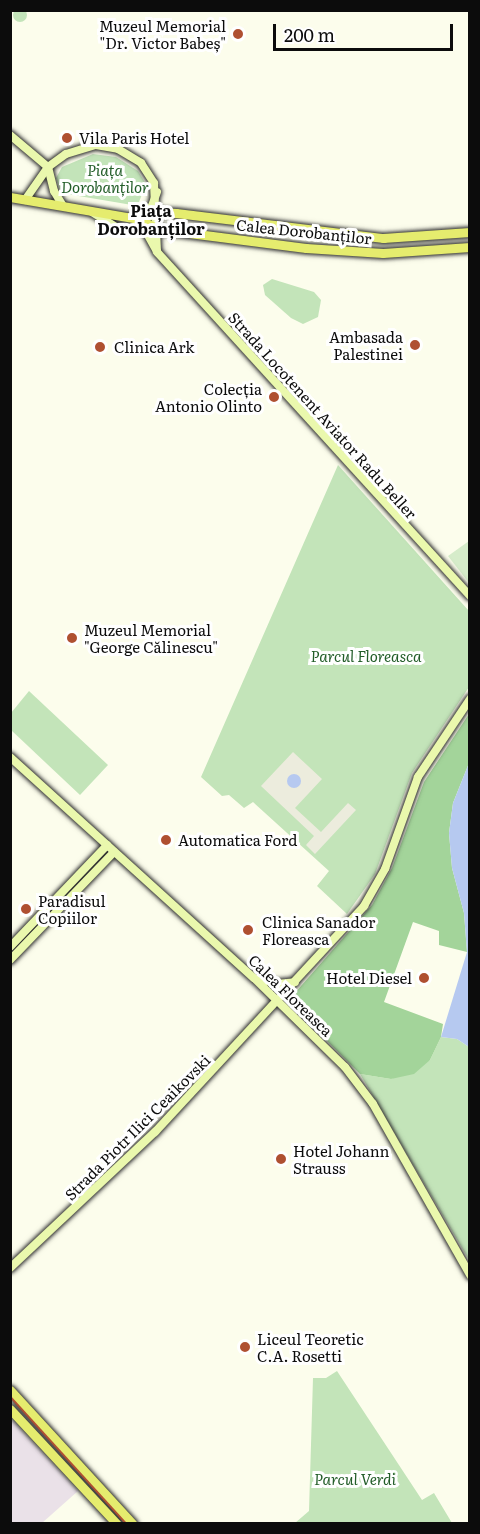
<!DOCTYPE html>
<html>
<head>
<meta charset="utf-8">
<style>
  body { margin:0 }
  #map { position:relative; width:480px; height:1534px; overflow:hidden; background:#fcfdec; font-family:Literata,serif }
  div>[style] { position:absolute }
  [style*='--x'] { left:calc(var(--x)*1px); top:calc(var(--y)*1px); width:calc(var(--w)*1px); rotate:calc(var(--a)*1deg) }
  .industrial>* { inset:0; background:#eae1e8 }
  .green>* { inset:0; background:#c3e4b9 }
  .round { border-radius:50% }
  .forest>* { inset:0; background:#a3d49a }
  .pitch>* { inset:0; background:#d6ecca }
  .plaza>* { inset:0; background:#ececdd }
  .water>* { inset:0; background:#b6c9f0 }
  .roads { filter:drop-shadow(0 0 2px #2e2e2e) drop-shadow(0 0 2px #2e2e2e) }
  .secondary>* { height:8px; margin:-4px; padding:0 4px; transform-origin:4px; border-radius:4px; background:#eaf8ad }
  .primary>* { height:9px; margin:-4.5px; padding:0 4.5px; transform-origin:4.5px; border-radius:4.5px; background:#e5ec6e }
  .tram>* { height:1.5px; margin:-0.75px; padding:0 0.75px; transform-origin:0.75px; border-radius:0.75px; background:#af5031 }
  .dots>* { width:16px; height:16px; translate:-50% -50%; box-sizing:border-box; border:3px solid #fff; border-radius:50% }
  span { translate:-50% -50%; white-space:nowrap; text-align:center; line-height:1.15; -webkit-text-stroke:6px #fff; paint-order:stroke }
  .poi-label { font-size:15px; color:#0c0c0c }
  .right { translate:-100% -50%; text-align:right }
  .left { translate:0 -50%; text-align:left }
  .park-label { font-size:15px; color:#225d28; font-style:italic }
  .street-label { font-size:15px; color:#0c0c0c }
  .neighbourhood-label { font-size:16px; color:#0c0c0c; font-weight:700 }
  .frame { position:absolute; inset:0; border:12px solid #0c0c0c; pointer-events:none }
  .scale { position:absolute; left:273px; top:24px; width:180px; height:27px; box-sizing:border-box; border:3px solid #0c0c0c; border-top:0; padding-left:8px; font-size:18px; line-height:21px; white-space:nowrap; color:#0c0c0c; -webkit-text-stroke:4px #fff; paint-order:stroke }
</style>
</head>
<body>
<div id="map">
  <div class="industrial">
    <i style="clip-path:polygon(10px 1418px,78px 1491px,42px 1523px,11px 1523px)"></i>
  </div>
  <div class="green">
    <i class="round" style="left:13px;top:8px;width:14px;height:14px"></i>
    <i style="clip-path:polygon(93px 154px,116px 157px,138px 171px,146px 184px,139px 202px,132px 205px,61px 193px,56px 178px,62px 167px)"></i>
    <i style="clip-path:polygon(272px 279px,314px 292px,321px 300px,318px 317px,303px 324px,291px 318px,265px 295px,263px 285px)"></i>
    <i style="clip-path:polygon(338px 465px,469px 611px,469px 687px,412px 773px,375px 874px,347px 914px,317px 886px,329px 871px,253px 802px,244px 808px,229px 795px,222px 796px,201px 777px)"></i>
    <i style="clip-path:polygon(29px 691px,108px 765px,80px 795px,11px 730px,11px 713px)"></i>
    <i style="clip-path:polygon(441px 1037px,457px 1039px,469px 1047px,469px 1260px,360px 1074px,391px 1079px,430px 1060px)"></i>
    <i style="clip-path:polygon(337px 1371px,422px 1500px,434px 1493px,452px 1523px,295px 1523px,309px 1511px,313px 1378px,326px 1378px)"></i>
  </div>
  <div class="forest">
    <i style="clip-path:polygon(469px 714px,469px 763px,453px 803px,449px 833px,452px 868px,464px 913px,467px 952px,439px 945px,439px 931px,413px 922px,384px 1002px,443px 1024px,441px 1037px,430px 1060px,414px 1074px,391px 1079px,360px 1074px,292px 1006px,294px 994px,372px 905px,392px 868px,424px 782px)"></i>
  </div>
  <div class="pitch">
    <i style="clip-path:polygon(469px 541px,469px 583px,448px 556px)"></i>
  </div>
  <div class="plaza">
    <i style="clip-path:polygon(293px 752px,322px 779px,295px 808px,321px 832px,348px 803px,356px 810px,315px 854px,306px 845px,314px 836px,261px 786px)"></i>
  </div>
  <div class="water">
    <i style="clip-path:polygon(469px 763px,469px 1047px,457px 1039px,441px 1037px,467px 952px,464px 913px,452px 868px,449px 833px,453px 803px)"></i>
    <i class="round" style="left:287px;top:774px;width:14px;height:14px"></i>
  </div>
  <div class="roads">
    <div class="secondary">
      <i style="--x:10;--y:135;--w:50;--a:40.1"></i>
      <i style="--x:48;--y:167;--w:25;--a:76"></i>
      <i style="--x:54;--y:191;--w:17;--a:59"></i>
      <i style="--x:157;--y:192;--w:15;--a:110"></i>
      <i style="--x:152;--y:206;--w:18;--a:135"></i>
      <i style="--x:139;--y:219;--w:38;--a:61"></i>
      <i style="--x:157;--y:252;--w:465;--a:47.7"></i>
      <i style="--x:25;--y:200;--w:40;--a:-55.1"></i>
      <i style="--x:48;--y:167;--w:22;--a:-36"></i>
      <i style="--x:66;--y:154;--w:31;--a:-17"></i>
      <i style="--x:96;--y:145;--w:22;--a:10"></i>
      <i style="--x:118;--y:149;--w:27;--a:31"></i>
      <i style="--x:141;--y:163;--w:24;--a:57"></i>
      <i style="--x:154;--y:183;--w:68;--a:87.5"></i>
      <i style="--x:92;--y:212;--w:28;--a:32"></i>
      <i style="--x:10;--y:757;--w:329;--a:42.2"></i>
      <i style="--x:254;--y:978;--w:127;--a:44.4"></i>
      <i style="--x:345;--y:1067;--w:46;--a:52.9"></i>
      <i style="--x:373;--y:1104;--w:197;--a:60.4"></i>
      <i style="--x:10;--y:947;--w:141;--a:-46.4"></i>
      <i style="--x:10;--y:960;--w:150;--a:-46.1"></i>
      <i style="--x:259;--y:979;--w:19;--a:16"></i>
      <i style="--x:277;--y:984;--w:18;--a:-6"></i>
      <i style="--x:10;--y:1268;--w:199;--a:-43.2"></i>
      <i style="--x:155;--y:1132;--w:308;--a:-47.2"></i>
      <i style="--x:364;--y:906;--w:43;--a:-60.4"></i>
      <i style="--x:385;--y:869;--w:98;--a:-70.3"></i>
      <i style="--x:418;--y:777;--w:94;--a:-56.3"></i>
    </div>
    <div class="primary">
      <i style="--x:10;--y:197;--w:131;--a:9.7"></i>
      <i style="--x:139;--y:219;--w:21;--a:28"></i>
      <i style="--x:158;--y:229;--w:149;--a:7.3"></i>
      <i style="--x:306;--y:248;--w:77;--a:3.7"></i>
      <i style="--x:383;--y:253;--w:87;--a:-3.9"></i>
      <i style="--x:139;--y:219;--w:20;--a:-20"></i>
      <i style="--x:158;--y:212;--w:18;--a:3"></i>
      <i style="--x:176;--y:213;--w:209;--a:6.9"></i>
      <i style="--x:383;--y:238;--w:87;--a:-3.9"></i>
      <i style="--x:10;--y:1390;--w:182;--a:47.5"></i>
      <i style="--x:10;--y:1409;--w:157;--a:47.1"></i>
    </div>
  </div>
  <div class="tram">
    <i style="--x:10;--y:1396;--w:173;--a:47.6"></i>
  </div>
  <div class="dots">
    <i style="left:238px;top:34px;background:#af5031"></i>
    <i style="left:67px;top:138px;background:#af5031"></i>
    <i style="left:415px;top:345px;background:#af5031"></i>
    <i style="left:100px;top:347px;background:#af5031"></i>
    <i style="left:274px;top:397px;background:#af5031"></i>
    <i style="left:72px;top:638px;background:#af5031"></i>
    <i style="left:166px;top:840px;background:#af5031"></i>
    <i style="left:26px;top:909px;background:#af5031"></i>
    <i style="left:248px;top:930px;background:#af5031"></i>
    <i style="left:424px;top:978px;background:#af5031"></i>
    <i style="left:281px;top:1159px;background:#af5031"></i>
    <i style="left:245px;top:1347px;background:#af5031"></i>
  </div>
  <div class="poi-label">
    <span class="right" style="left:226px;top:34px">Muzeul Memorial<br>"Dr. Victor Babeș"</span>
    <span class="left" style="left:79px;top:138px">Vila Paris Hotel</span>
    <span class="right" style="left:403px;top:345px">Ambasada<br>Palestinei</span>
    <span class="left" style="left:114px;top:347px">Clinica Ark</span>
    <span class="right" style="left:262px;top:397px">Colecția<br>Antonio Olinto</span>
    <span class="left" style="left:84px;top:638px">Muzeul Memorial<br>"George Călinescu"</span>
    <span class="left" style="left:178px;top:840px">Automatica Ford</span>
    <span class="left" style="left:38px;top:909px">Paradisul<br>Copiilor</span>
    <span class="left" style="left:262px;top:930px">Clinica Sanador<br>Floreasca</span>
    <span class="right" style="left:412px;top:978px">Hotel Diesel</span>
    <span class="left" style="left:293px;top:1159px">Hotel Johann<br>Strauss</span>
    <span class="left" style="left:257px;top:1347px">Liceul Teoretic<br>C.A. Rosetti</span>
  </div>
  <div class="park-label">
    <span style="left:105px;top:178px">Piața<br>Dorobanților</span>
    <span style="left:366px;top:656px">Parcul Floreasca</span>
    <span style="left:355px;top:1479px">Parcul Verdi</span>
  </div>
  <div class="street-label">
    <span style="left:304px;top:231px;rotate:6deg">Calea Dorobanților</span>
    <span style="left:323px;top:415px;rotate:48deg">Strada Locotenent Aviator Radu Beller</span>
    <span style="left:291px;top:995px;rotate:44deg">Calea Floreasca</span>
    <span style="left:137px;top:1127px;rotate:-45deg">Strada Piotr Ilici Ceaikovski</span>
  </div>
  <div class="neighbourhood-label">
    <span style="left:151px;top:219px">Piața<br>Dorobanților</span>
  </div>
  <div class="frame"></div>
  <div class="scale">200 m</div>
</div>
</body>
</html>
